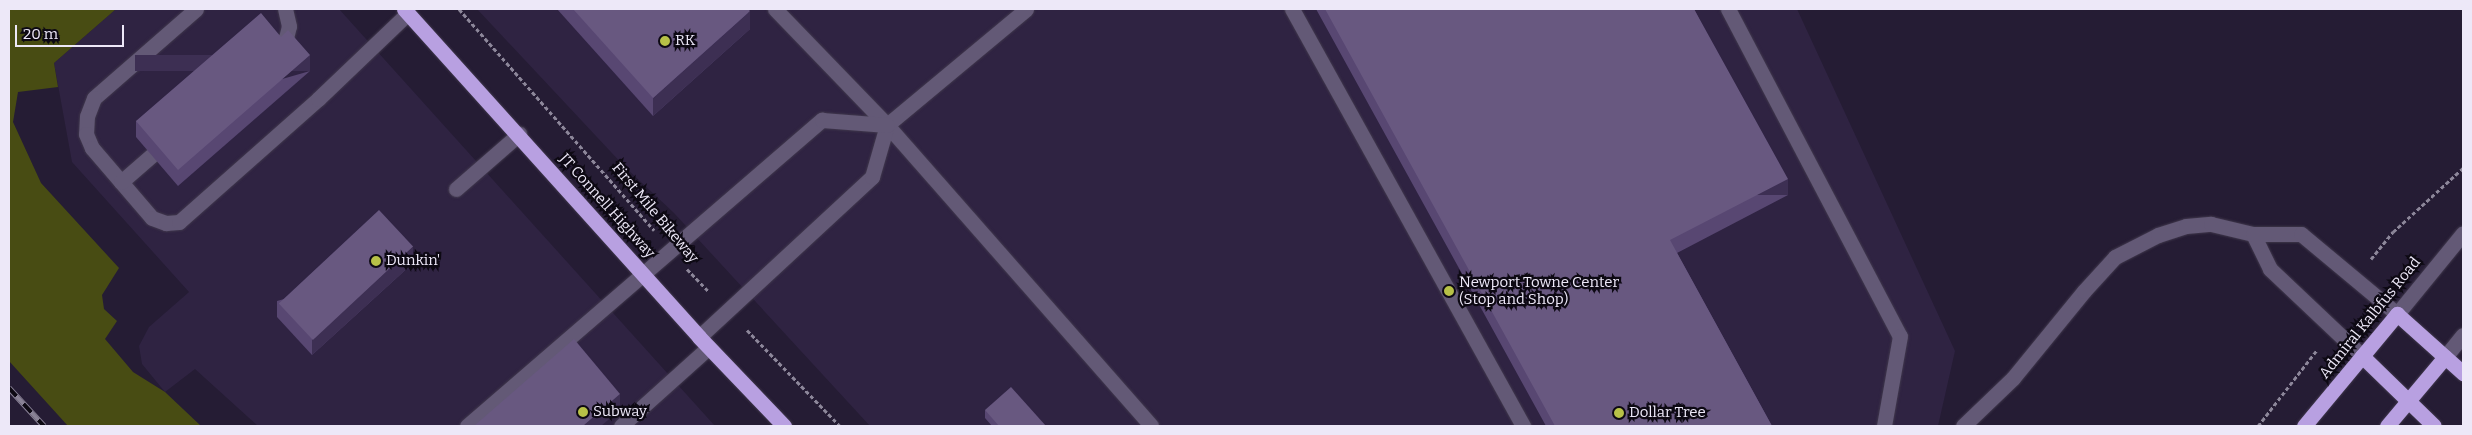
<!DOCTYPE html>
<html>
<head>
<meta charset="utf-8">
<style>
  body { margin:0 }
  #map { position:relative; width:2472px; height:435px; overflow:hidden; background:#251c34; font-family:Bitter,serif }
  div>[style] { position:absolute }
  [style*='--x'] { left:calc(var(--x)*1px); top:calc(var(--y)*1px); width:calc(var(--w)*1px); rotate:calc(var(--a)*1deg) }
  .built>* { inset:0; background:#2f2342 }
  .forest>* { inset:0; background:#484c13 }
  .path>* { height:3px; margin-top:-1.5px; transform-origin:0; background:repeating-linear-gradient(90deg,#8d879a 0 4px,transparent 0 6.5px) }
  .roads { filter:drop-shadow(0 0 1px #40384c) drop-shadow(0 0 1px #40384c) }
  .lane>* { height:15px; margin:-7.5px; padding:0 7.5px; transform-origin:7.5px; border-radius:7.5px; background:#635976 }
  .secondary>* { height:15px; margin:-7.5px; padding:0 7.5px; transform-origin:7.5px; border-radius:7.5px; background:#635976 }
  .highway>* { height:15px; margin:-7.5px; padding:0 7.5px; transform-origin:7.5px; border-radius:7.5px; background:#b8a0e1 }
  .rail>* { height:5.5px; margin-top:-2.75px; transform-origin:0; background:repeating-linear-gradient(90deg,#0d0913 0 11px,#898296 0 22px); box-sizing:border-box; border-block:1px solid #898296 }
  .wall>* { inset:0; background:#584772 }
  .shaded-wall>* { inset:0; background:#3d2f53; transform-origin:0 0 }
  .building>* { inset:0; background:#685880; transform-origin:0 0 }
  .dots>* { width:14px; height:14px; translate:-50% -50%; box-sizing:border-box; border:2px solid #0d0913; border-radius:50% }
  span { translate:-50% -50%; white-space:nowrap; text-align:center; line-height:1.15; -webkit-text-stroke:4.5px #0d0913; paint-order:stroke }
  .poi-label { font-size:15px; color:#ede8f8 }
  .left { translate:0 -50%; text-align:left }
  .street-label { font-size:15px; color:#ede8f8 }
  .frame { position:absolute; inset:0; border:10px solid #ede8f8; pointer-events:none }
  .scale { position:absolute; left:15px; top:25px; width:109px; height:22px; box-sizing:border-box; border:2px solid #ede8f8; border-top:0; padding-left:6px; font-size:15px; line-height:18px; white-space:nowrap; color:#ede8f8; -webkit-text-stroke:4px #0d0913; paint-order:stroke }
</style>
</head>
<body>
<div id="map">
  <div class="built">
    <i style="clip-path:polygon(116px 9px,339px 9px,715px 426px,258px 426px,195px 369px,165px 392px,142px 364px,139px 346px,149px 327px,189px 292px,72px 162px,54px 63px)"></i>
    <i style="clip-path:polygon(477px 9px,1797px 9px,1955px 351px,1938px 426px,870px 426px,674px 213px,625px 167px)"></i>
  </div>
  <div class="forest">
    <i style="clip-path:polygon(9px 9px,116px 9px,54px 63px,58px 87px,18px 92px,13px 122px,41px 183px,119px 268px,102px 295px,104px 309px,117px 321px,105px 339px,133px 372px,165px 392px,201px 426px,68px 426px,9px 361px)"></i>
  </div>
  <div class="path">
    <i style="--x:459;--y:9;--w:295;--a:48.6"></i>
    <i style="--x:2371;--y:259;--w:35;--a:-51"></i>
    <i style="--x:2393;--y:232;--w:95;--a:-42.4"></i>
    <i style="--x:687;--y:269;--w:32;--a:46"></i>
    <i style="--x:747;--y:330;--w:134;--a:45.9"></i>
    <i style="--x:2258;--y:426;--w:96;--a:-52.2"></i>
  </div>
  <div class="roads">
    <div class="lane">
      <i style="--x:196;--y:9;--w:135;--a:138.9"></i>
      <i style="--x:94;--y:98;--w:19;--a:111"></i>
      <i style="--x:87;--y:116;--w:18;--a:93"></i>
      <i style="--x:86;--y:134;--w:15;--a:67"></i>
      <i style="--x:92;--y:148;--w:92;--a:49.4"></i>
      <i style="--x:152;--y:218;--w:15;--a:20"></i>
      <i style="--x:166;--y:223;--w:13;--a:-4"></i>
      <i style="--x:179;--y:222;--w:186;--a:-41.5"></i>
      <i style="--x:318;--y:99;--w:124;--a:-43.7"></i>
      <i style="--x:775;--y:9;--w:161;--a:46"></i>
      <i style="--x:887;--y:125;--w:400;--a:48.7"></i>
      <i style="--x:1292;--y:9;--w:477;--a:61"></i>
      <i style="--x:1728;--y:9;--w:369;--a:62.3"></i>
      <i style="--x:1900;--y:336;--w:91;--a:100.1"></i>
      <i style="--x:277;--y:47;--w:13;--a:-45"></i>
      <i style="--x:286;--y:38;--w:12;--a:-76"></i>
      <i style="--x:289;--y:26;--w:17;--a:-103"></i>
      <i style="--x:121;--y:182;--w:40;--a:-41"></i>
      <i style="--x:456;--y:189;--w:84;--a:-41.1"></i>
      <i style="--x:2253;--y:234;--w:39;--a:64"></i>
      <i style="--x:2270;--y:269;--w:127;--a:43.4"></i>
      <i style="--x:699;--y:337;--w:236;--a:-42.8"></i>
      <i style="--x:872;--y:177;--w:54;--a:-73.9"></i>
      <i style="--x:887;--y:125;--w:181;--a:-39.8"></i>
      <i style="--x:467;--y:426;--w:469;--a:-40.8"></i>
      <i style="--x:822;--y:120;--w:65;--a:4.4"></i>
      <i style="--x:621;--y:426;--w:118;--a:-41.9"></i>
      <i style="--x:1963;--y:426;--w:69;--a:-43.8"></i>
      <i style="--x:2013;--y:378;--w:112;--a:-50.8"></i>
      <i style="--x:2084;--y:291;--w:46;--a:-47.6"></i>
      <i style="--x:2115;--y:257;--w:48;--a:-27.1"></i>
      <i style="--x:2158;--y:235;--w:29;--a:-18"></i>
      <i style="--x:2186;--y:226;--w:25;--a:-5"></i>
      <i style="--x:2211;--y:224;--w:43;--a:13.4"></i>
      <i style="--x:2253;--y:234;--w:48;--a:0"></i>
      <i style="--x:2301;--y:234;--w:125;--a:39.8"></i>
    </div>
    <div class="secondary">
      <i style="--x:2397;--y:314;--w:104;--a:-50.8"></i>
      <i style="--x:2445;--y:357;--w:28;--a:-51"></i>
    </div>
    <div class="highway">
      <i style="--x:404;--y:9;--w:441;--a:48"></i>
      <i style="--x:699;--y:337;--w:123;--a:46.3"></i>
      <i style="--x:2362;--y:356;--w:100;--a:44.2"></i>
      <i style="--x:2304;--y:426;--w:146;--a:-50.3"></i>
      <i style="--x:2397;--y:314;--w:89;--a:41.8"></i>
      <i style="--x:2387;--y:426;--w:90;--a:-50"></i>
    </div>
  </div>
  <div class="rail">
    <i style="--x:9;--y:388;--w:52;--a:47.4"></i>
  </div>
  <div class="wall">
    <i style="clip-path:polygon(557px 9px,748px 9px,750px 29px,653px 116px)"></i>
    <i style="clip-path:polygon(1316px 9px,1694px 9px,1788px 195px,1677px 253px,1772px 426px,1546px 426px)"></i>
    <i style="clip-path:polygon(310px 71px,178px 186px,136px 137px,136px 121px)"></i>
    <i style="clip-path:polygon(413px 263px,312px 355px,277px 317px,277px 301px)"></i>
    <i style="clip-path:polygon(985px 410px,1046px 426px,992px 426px,985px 418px)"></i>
  </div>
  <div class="shaded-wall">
    <i style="clip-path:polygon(750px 11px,750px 29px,653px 116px,653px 98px)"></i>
    <i style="left:310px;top:55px;width:16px;height:175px;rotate:90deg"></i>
    <i style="left:1788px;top:179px;width:16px;height:133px;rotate:90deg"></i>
    <i style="clip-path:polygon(413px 247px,413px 263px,312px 355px,312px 339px)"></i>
    <i style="clip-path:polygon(620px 394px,620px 410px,601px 426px,583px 426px)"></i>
  </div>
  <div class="building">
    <i style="clip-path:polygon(573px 9px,748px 9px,750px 11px,653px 98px)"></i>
    <i style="clip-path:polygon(1325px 9px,1694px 9px,1788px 179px,1670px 240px,1772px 426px,1555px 426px)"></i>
    <i style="clip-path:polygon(261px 13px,281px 37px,288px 30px,310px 55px,178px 170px,136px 121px)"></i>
    <i style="left:379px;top:210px;width:50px;height:137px;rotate:47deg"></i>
    <i style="clip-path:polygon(574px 339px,620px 394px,583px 426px,474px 426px)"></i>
    <i style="clip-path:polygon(1011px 387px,1046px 426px,999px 426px,985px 410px)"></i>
  </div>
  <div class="dots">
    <i style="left:665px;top:41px;background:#b7c147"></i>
    <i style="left:376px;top:261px;background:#b7c147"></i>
    <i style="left:1449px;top:291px;background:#b7c147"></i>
    <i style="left:583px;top:412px;background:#b7c147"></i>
    <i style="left:1619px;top:413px;background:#b7c147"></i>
  </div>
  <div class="poi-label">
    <span class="left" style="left:675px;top:41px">RK</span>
    <span class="left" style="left:386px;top:261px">Dunkin'</span>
    <span class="left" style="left:1459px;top:291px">Newport Towne Center<br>(Stop and Shop)</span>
    <span class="left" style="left:593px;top:412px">Subway</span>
    <span class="left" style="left:1629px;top:413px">Dollar Tree</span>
  </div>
  <div class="street-label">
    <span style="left:607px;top:206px;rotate:48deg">JT Connell Highway</span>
    <span style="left:655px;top:213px;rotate:50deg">First Mile Bikeway</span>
    <span style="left:2370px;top:318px;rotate:-51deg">Admiral Kalbfus Road</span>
  </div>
  <div class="frame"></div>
  <div class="scale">20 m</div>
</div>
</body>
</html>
